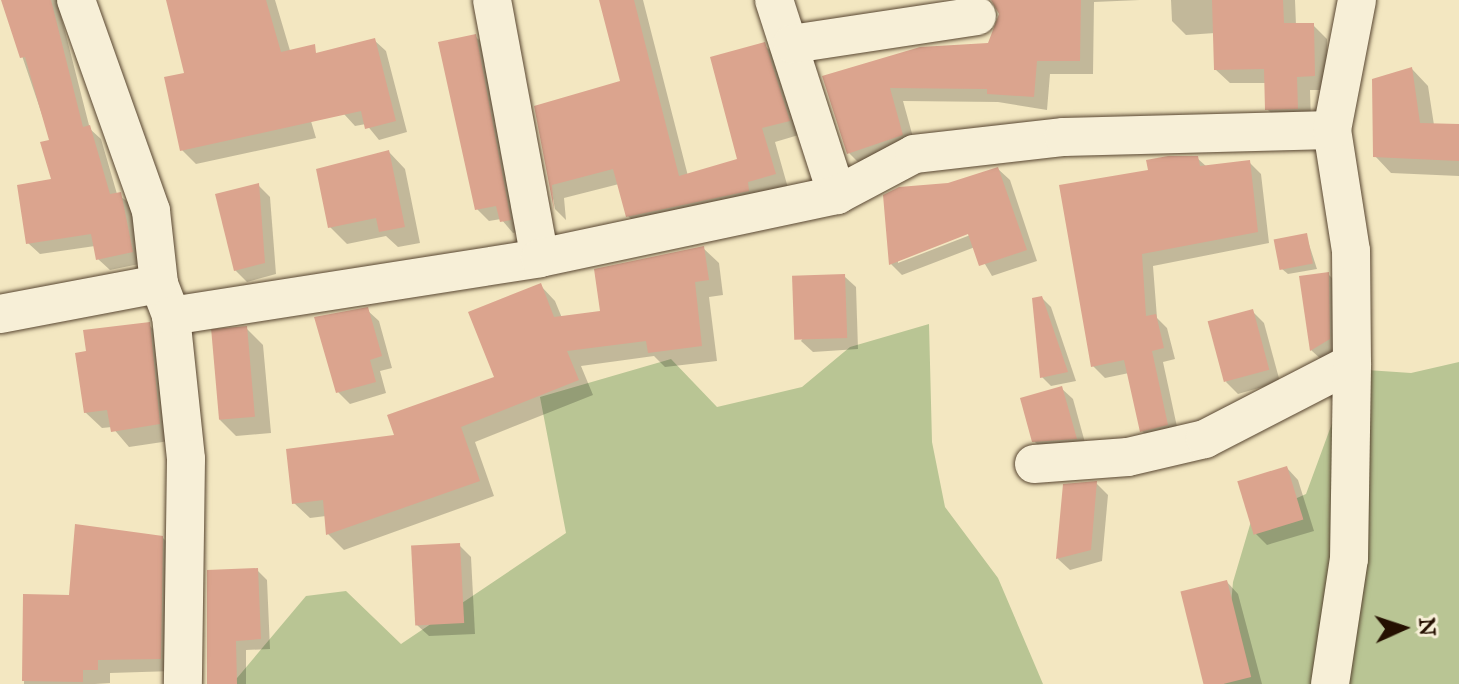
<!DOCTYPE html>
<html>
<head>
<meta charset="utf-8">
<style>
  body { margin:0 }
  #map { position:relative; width:1459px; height:684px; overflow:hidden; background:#f3e7c1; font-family:"IM FELL Great Primer",serif }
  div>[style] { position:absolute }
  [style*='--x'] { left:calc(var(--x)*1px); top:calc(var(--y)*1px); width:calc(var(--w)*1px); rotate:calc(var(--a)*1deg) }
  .green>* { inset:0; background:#b9c594 }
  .shadow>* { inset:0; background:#0003 }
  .building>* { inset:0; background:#dba48e; transform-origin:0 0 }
  .roads { filter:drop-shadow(0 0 2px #584631) drop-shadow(0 0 2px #584631) }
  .street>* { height:38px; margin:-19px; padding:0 19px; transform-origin:19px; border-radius:19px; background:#f7efd7 }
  span { translate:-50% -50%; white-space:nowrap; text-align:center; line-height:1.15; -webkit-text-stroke:8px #f7efd7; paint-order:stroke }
  .north { position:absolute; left:1363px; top:588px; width:80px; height:80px; -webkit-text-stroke:6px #f7efd7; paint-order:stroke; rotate:87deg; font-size:22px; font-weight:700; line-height:32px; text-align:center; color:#251001 }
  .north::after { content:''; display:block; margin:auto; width:28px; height:36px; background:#251001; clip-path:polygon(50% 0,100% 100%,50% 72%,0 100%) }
</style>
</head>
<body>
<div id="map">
  <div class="green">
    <i style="clip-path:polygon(929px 324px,932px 442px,945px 507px,998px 578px,1043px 684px,232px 684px,306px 596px,346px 591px,401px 644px,566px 533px,540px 397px,671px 359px,717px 407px,802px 387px,850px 347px)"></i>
    <i style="clip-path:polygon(1459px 362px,1459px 684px,1224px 684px,1233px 582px,1252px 518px,1306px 494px,1352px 369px,1411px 373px)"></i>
  </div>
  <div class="shadow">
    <i style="clip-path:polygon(3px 0,57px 0,90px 129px,101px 139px,117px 194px,132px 205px,144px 263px,110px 270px,98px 259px,95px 246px,40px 254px,28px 243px,53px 181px,51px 141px)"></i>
    <i style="clip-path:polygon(168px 0,275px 0,316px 138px,196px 164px,182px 150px,186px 75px)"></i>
    <i style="clip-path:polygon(601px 0,643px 0,688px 176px,740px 160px,764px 45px,778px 58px,802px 134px,775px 142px,788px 188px,642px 230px,628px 216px,619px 184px,564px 198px,566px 220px,555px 209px,536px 107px,623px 83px)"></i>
    <i style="clip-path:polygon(992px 0,1140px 0,1094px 2px,1093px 74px,1050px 74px,1047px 110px,998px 102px,903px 101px,916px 148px,863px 167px,849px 153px,824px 78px,990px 45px,1001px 13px)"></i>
    <i style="clip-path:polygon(1171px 0,1295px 0,1296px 25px,1313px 25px,1327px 39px,1328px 90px,1310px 90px,1311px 122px,1281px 123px,1267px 109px,1266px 83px,1230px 83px,1216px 70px,1215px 33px,1186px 35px,1172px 21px)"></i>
    <i style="clip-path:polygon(475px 36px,487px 48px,521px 231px,513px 233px,501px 219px,489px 221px,477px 209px)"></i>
    <i style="clip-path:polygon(374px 40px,386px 51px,407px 132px,379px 140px,366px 124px,355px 126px,344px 114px)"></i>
    <i style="clip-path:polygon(1412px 69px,1428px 86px,1434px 125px,1459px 126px,1459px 176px,1391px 173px,1375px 156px)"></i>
    <i style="clip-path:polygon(389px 152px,405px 169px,420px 243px,398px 247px,386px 236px,347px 244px,330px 227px)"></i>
    <i style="clip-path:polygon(1197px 158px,1207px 167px,1249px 162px,1261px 174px,1269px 243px,1153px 266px,1157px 318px,1167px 328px,1175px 359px,1163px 362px,1179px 436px,1153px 442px,1142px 431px,1129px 373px,1105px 378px,1093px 366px,1150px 172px)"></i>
    <i style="clip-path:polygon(evenodd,998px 169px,1010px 180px,1037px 261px,992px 276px,975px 247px,902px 275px,891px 264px,948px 185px,998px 169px,977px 229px,978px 232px,898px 263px,898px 259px,977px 229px)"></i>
    <i style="clip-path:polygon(258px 185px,270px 197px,276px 274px,247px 282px,235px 270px)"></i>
    <i style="clip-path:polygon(1306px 235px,1317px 269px,1288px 274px,1282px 269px)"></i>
    <i style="clip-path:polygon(703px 248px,719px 263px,723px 295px,709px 297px,717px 361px,665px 367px,654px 356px,581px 366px,593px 395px,475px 442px,494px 496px,344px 550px,328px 534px,326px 516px,310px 518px,294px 503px,496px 378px,540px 285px,555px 301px,562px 318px,602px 313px)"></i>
    <i style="clip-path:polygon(1328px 274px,1340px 286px,1341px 350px,1323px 361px,1311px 350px)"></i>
    <i style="clip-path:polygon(844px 276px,856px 287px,858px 349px,813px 352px,801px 341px)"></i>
    <i style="clip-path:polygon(1042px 298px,1051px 307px,1076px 381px,1051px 386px,1042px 377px)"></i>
    <i style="clip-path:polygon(367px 310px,379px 321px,392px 368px,380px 371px,386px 393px,350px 404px,338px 392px)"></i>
    <i style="clip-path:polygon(1253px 312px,1264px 323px,1280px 382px,1238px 394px,1226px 382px)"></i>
    <i style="clip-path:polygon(149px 325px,165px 341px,176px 440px,129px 447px,112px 427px,102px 428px,85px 412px,88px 353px)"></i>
    <i style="clip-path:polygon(246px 328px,263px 345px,271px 433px,236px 436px,220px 420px)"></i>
    <i style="clip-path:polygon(1061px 388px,1073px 399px,1087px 450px,1046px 453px,1034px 441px)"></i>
    <i style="clip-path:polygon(1287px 468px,1298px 480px,1314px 531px,1267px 545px,1255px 533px)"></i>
    <i style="clip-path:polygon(1096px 483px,1108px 495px,1102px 561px,1070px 570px,1058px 559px,1065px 486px)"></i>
    <i style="clip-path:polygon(162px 537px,175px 550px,174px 671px,110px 673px,110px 683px,95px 684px,24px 684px,25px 596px,71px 597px)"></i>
    <i style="clip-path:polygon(459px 545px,471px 557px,475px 634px,429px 636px,417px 625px)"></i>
    <i style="clip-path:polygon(257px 570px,267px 580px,270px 649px,246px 650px,246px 684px,209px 684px)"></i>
    <i style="clip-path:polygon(1227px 582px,1238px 594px,1262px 684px,1207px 684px,1183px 593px)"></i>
  </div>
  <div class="building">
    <i style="clip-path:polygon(1px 0,51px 0,83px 127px,90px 125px,110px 194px,121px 192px,133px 252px,96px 260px,91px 234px,26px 244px,17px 185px,51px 179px,40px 142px,49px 140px,25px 57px,20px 58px)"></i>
    <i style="clip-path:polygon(166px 0,266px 0,281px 52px,315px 44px,316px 53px,375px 38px,396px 121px,365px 129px,361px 111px,180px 151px,164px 77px,184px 73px)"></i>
    <i style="clip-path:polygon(599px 0,634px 0,679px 176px,737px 159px,710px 57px,765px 42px,790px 121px,762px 128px,776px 174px,748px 182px,749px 191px,626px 217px,613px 169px,552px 185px,554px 210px,534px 106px,620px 81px)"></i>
    <i style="clip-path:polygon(991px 0,1081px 0,1080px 61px,1037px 61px,1034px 97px,987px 94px,987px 89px,890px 88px,903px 135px,847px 154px,822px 76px,920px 47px,988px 43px,999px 14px)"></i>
    <i style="clip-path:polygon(1212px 0,1283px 0,1284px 23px,1314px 23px,1315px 76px,1297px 77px,1298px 109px,1265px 110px,1264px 69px,1214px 70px)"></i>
    <i style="clip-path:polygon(476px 34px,511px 220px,500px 222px,496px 206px,475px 210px,438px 42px)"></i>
    <i style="clip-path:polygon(1412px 67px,1420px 123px,1459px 124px,1459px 161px,1373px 157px,1372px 79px)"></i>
    <i style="clip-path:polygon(389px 150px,405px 227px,379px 232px,376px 218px,328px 228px,316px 169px)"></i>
    <i style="clip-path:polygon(1168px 156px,1198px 156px,1200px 166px,1250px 160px,1258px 232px,1142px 254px,1146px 316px,1156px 314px,1164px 348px,1152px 351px,1168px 425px,1140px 432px,1124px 360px,1091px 367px,1059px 185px,1148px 170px,1146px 160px)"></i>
    <i style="clip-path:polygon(998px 167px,1027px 250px,979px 266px,968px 234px,889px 265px,883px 195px,899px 187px,948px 183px)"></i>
    <i style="clip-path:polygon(259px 183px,265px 263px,234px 271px,215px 194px)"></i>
    <i style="left:1307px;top:233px;width:31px;height:34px;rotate:79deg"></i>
    <i style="clip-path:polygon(704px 246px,709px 280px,695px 282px,702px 346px,648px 353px,646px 341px,567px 351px,579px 380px,461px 427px,480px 481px,326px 535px,323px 500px,292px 504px,286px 449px,394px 435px,387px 415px,494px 377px,468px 312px,541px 283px,554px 317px,600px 311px,594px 269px)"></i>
    <i style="clip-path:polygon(1329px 272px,1330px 339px,1310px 351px,1299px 276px)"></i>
    <i style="left:845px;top:274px;width:64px;height:53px;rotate:88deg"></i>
    <i style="clip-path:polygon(1042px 296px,1068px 372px,1040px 378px,1032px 298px)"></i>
    <i style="clip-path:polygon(368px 307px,382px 356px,370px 360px,376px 382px,336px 393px,314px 317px)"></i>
    <i style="left:1253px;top:309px;width:63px;height:47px;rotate:75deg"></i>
    <i style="clip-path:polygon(150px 322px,160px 424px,111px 432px,107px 410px,84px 413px,75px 353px,86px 351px,83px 330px)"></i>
    <i style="left:247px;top:326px;width:91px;height:36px;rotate:85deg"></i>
    <i style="clip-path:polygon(1062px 386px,1077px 439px,1032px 442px,1020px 398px)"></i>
    <i style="left:1287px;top:466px;width:56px;height:52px;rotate:73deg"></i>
    <i style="clip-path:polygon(1097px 481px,1091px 550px,1056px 559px,1063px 484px)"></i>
    <i style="clip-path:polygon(75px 524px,163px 536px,161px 659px,98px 660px,98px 670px,83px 670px,83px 682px,22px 681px,23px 594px,69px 595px)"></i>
    <i style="left:460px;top:543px;width:80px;height:49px;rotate:87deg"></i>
    <i style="clip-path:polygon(258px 568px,261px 639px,236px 641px,237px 684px,207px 684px,207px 570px)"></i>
    <i style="left:1227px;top:580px;width:100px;height:48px;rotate:76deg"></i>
  </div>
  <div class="roads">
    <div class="street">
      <i style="--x:76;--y:0;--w:224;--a:70.4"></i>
      <i style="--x:151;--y:211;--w:73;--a:83.7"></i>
      <i style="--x:159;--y:284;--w:34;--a:69"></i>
      <i style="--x:171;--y:316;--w:144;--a:84"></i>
      <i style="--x:186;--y:459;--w:225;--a:90.8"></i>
      <i style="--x:492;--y:0;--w:262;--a:79.5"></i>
      <i style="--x:774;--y:0;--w:205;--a:72.1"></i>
      <i style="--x:792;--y:44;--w:187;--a:-8.6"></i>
      <i style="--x:0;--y:314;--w:162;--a:-10.7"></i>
      <i style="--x:171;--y:316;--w:374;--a:-8.9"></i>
      <i style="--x:540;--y:258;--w:304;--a:-12"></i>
      <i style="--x:837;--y:195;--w:87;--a:-28"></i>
      <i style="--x:914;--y:154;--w:151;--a:-6.5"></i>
      <i style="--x:1064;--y:137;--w:268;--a:-1.5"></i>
      <i style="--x:1034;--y:464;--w:94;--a:-4.3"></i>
      <i style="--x:1128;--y:457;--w:79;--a:-13.2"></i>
      <i style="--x:1205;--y:439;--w:165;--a:-27.3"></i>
      <i style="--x:1330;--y:684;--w:126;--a:-81.4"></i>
      <i style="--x:1349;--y:559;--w:196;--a:-89.1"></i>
      <i style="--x:1352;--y:363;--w:112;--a:-90.5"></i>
      <i style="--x:1351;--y:251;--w:122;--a:-98.9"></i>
      <i style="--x:1332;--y:130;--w:132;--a:-79.1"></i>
    </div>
  </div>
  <div class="north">N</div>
</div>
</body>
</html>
